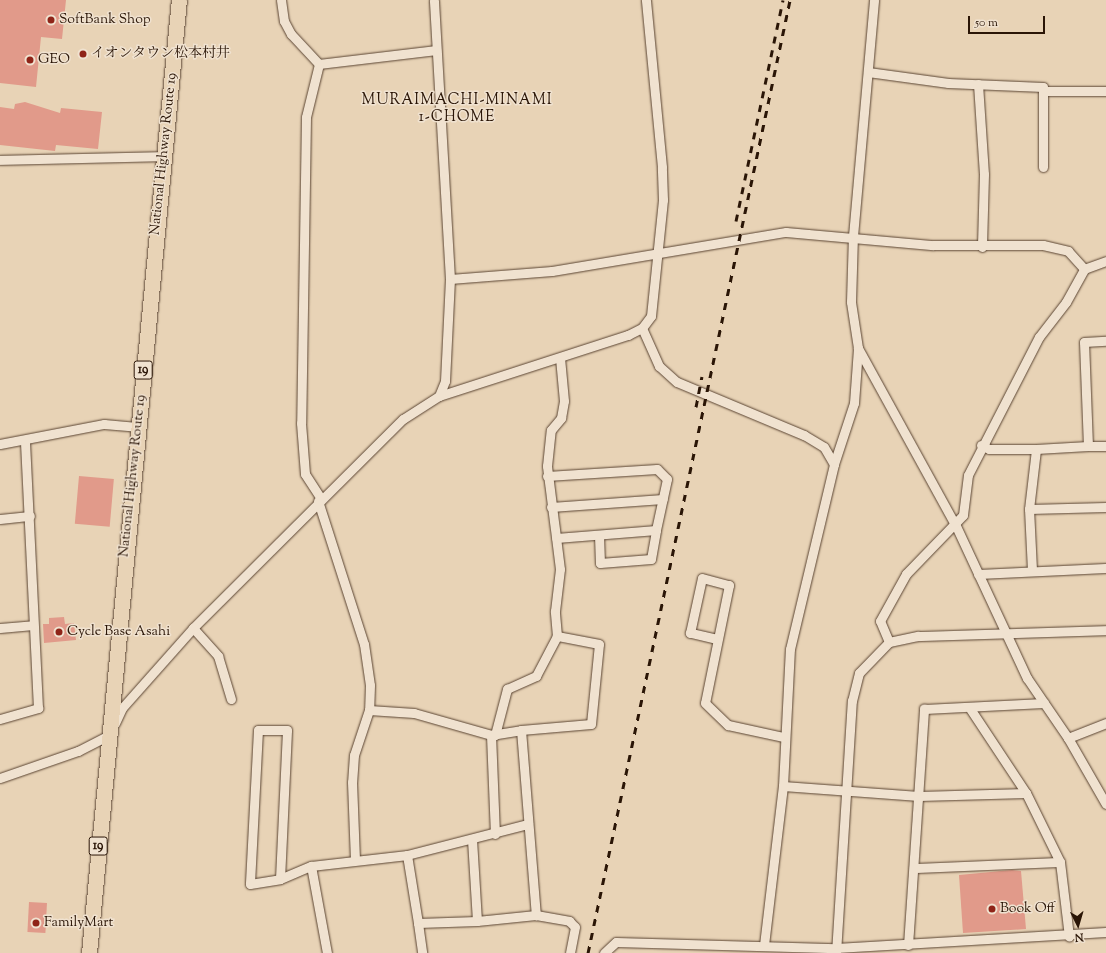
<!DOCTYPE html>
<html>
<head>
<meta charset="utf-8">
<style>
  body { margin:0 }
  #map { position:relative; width:1106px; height:953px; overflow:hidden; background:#e8d3b6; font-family:"Sorts Mill Goudy","Noto Serif JP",serif }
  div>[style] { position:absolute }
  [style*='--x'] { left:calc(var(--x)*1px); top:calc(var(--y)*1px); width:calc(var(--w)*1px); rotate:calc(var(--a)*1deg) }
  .building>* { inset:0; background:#e19a8a; transform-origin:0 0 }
  .roads { filter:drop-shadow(0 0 1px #5a4432) drop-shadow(0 0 1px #5a4432) }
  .minor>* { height:9px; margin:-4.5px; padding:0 4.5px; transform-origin:4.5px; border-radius:4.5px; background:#f0e2d0 }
  .trunk>* { height:15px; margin:-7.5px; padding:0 7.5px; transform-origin:7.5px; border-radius:7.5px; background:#e8d3b6 }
  .rail>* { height:3px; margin-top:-1.5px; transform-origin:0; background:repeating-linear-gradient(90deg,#2a1506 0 7px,transparent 0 14px) }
  .dots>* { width:11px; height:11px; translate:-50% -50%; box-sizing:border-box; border:2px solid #f0e2d0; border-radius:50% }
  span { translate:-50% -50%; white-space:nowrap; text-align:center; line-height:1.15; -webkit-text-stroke:3px #f0e2d0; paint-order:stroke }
  .shield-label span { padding:1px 3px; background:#f0e2d0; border:1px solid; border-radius:3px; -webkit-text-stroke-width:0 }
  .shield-label { font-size:13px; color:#2a1506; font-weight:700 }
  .poi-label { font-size:14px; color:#2a1506 }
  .left { translate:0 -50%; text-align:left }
  .street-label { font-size:14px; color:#2a1506 }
  .neighbourhood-label { font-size:15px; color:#2a1506; letter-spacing:1px }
  .north { position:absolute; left:1058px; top:905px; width:40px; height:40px; -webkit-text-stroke:3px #f0e2d0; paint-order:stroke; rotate:175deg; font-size:11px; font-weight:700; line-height:16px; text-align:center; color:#2a1506 }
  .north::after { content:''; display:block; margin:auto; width:14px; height:18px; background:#2a1506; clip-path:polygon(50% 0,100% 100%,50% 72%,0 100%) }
  .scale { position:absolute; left:968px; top:16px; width:77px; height:18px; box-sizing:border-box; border:2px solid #2a1506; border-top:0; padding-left:5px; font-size:12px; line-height:14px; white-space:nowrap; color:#2a1506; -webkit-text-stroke:3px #f0e2d0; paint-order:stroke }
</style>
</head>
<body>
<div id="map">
  <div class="building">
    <i style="clip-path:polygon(0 0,66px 0,62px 39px,41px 37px,36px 87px,0 83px)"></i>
    <i style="clip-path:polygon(25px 102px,60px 113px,61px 108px,102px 112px,98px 149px,56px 145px,55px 151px,0 145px,0 107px,14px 109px,15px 104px)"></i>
    <i style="left:79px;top:476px;width:35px;height:48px;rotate:5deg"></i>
    <i style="clip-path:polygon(64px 617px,65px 624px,74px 623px,76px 640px,44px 643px,43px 624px,49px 624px,49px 618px)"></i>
    <i style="clip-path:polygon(1012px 870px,1021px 871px,1026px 929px,963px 933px,959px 875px)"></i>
    <i style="left:29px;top:902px;width:18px;height:30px;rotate:3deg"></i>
  </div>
  <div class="roads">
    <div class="minor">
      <i style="--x:281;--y:0;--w:21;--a:82"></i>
      <i style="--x:284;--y:21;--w:15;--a:62"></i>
      <i style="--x:291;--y:34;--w:41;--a:47"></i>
      <i style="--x:319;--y:64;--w:55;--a:103.8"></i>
      <i style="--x:306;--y:117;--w:306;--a:90.9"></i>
      <i style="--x:301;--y:423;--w:51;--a:85.5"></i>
      <i style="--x:305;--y:474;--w:30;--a:57"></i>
      <i style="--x:319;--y:64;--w:118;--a:-6.8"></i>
      <i style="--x:868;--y:72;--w:81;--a:7.8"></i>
      <i style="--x:948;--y:83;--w:95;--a:2.4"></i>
      <i style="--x:1043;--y:87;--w:80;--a:90"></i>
      <i style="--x:978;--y:84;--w:90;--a:86.2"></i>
      <i style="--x:984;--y:174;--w:73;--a:91.6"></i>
      <i style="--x:1043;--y:91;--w:63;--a:0"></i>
      <i style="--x:0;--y:160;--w:164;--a:-1.4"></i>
      <i style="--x:450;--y:279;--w:102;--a:-4.5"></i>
      <i style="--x:552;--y:271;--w:237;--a:-9.5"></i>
      <i style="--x:786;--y:232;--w:148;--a:5.1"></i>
      <i style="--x:933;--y:245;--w:110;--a:0"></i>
      <i style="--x:1043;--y:245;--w:26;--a:13"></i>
      <i style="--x:1068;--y:251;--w:24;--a:48"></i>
      <i style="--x:642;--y:328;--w:42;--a:65.9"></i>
      <i style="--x:659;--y:366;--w:24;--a:42"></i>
      <i style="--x:677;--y:382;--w:138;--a:22.7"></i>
      <i style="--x:804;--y:435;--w:23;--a:31"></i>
      <i style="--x:824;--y:447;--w:20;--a:60"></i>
      <i style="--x:858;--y:348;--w:203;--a:61.2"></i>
      <i style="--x:956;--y:526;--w:168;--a:65"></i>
      <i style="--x:1027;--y:678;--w:73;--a:55.7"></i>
      <i style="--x:1068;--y:738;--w:76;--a:60.1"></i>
      <i style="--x:439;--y:396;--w:199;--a:-17.9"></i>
      <i style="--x:628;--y:335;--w:16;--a:-27"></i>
      <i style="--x:642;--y:328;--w:15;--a:-53"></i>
      <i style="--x:651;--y:316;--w:117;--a:-84.1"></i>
      <i style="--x:663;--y:200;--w:33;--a:-92"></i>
      <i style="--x:662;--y:167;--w:168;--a:-95.5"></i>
      <i style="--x:0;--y:444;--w:106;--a:-10.9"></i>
      <i style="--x:104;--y:424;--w:33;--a:5"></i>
      <i style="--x:981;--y:445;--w:9;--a:27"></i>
      <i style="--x:989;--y:449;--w:47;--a:0"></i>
      <i style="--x:1088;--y:446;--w:18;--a:0"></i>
      <i style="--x:547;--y:476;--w:110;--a:-3.6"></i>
      <i style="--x:657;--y:469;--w:14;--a:45"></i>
      <i style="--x:667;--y:479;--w:52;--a:102.2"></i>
      <i style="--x:656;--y:530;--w:100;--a:175.4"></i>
      <i style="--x:318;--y:501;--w:150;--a:72.2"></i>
      <i style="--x:364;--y:644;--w:41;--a:81.7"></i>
      <i style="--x:370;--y:685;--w:25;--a:92"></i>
      <i style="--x:369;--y:710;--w:47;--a:108.4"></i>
      <i style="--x:354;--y:755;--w:27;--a:94"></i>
      <i style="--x:352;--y:782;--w:77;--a:87.8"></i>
      <i style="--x:551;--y:507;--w:112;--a:-4.1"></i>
      <i style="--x:1029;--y:509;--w:77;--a:-1.5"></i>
      <i style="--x:0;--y:519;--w:30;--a:-6"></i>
      <i style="--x:599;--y:535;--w:28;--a:88"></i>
      <i style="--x:600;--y:563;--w:51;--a:-4.5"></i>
      <i style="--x:651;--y:559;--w:29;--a:-80"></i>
      <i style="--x:1032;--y:570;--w:61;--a:-92.8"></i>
      <i style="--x:1029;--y:509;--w:60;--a:-83.3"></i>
      <i style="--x:1036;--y:449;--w:52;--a:-3.3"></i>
      <i style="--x:1088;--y:446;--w:104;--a:-92.2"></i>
      <i style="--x:1084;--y:342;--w:22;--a:-3"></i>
      <i style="--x:978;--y:574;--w:128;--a:-2.7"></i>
      <i style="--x:0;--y:628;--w:33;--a:-5"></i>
      <i style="--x:193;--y:628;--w:38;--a:48"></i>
      <i style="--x:218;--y:656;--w:45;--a:73.2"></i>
      <i style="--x:717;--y:639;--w:28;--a:-167"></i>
      <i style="--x:690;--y:633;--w:56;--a:-77.7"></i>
      <i style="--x:702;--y:578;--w:28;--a:15"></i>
      <i style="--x:729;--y:585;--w:120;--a:101.5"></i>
      <i style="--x:705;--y:703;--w:32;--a:44"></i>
      <i style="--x:728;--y:725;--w:56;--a:12.3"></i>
      <i style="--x:889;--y:642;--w:23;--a:-113"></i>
      <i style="--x:880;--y:621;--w:54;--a:-61"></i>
      <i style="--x:906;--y:574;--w:82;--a:-46"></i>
      <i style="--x:963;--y:515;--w:40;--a:-82.9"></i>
      <i style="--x:968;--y:475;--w:155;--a:-62.8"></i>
      <i style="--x:1039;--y:337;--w:44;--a:-52.4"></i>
      <i style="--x:1066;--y:302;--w:38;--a:-61"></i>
      <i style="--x:1084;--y:269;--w:23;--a:-20"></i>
      <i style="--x:969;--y:707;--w:103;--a:56.5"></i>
      <i style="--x:1026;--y:793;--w:77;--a:63.8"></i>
      <i style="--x:1060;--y:862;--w:75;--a:83.1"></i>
      <i style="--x:369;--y:710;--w:45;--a:3.8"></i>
      <i style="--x:414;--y:713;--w:80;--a:15.9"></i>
      <i style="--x:491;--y:735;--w:30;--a:-9"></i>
      <i style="--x:521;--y:730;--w:186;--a:85.4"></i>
      <i style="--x:536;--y:915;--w:34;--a:10"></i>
      <i style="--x:569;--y:921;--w:8;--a:45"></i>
      <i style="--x:575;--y:927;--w:26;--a:101"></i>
      <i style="--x:0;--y:719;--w:40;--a:-16"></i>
      <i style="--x:38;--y:708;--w:266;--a:-92.8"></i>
      <i style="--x:115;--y:723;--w:17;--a:-65"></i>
      <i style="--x:122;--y:708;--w:107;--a:-48.4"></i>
      <i style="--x:193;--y:628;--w:296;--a:-44.9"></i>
      <i style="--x:403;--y:419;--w:43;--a:-32.6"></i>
      <i style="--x:439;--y:396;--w:16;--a:-68"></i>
      <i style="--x:445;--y:381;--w:102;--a:-87.2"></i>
      <i style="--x:450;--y:279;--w:279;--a:-93.3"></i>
      <i style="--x:521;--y:730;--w:70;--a:-4.9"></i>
      <i style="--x:591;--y:724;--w:80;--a:-84.3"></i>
      <i style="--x:599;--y:644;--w:43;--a:-169.2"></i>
      <i style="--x:491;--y:735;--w:99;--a:87.7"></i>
      <i style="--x:495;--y:735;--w:48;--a:-75.4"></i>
      <i style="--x:507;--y:689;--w:32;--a:-24"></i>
      <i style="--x:536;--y:676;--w:45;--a:-62.3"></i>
      <i style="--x:557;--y:636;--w:25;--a:-95"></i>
      <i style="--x:555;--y:611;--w:42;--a:-83.2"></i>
      <i style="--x:560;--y:569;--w:104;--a:-97.2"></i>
      <i style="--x:547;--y:466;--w:36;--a:-84"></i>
      <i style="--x:551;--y:430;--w:16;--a:-50"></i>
      <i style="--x:561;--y:418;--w:17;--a:-80"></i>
      <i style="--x:564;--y:401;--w:43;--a:-95.3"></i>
      <i style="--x:1068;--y:738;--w:41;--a:-21.5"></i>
      <i style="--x:0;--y:778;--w:83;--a:-19.1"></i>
      <i style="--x:78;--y:751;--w:35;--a:-27"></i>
      <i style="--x:783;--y:786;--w:136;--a:4.2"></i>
      <i style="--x:919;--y:796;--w:107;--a:-1.6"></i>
      <i style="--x:407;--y:855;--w:69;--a:80.8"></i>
      <i style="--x:418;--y:923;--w:59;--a:-1.9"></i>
      <i style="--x:477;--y:921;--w:81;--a:-93.5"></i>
      <i style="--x:915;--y:868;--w:145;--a:-2.4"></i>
      <i style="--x:280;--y:879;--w:149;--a:-87.3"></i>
      <i style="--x:287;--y:730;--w:29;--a:180"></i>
      <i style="--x:258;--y:730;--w:154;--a:93"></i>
      <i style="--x:250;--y:884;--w:30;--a:-9"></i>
      <i style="--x:280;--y:879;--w:34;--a:-23"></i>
      <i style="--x:477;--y:921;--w:59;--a:-5.8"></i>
      <i style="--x:418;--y:923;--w:30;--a:82"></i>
      <i style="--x:764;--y:945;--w:160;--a:-83.2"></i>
      <i style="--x:783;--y:786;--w:137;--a:-87.1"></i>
      <i style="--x:790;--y:649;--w:190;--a:-76.6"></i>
      <i style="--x:834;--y:464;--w:64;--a:-71.8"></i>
      <i style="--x:854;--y:403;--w:55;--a:-85.8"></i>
      <i style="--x:858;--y:348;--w:47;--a:-98.7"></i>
      <i style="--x:851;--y:302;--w:66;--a:-88.3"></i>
      <i style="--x:853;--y:236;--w:237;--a:-84.9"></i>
      <i style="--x:908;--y:945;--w:237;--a:-86.1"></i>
      <i style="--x:924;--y:709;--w:120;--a:-2.9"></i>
      <i style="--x:327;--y:953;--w:88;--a:-100.4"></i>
      <i style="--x:311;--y:866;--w:97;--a:-6.5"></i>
      <i style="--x:407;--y:855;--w:125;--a:-14.4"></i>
      <i style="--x:604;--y:953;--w:16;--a:-43"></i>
      <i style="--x:616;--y:942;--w:220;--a:1.6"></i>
      <i style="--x:836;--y:948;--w:270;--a:-3.4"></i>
      <i style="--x:836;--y:953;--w:253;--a:-86.4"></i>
      <i style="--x:852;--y:701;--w:29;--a:-76"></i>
      <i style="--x:859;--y:673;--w:43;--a:-45.9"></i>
      <i style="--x:889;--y:642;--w:30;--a:-12"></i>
      <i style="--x:918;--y:636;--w:188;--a:-1.8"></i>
    </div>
    <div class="trunk">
      <i style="--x:89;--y:953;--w:957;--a:-84.61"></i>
    </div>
  </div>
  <div class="rail">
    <i style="--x:736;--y:221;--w:226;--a:-78"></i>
    <i style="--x:696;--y:407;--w:31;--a:-79"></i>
    <i style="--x:588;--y:953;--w:974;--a:-78.03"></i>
  </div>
  <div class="dots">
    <i style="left:51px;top:20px;background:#8f2418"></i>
    <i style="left:83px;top:54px;background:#8f2418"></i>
    <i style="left:30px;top:60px;background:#8f2418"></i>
    <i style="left:59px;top:632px;background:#8f2418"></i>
    <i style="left:992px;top:909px;background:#8f2418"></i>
    <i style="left:36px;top:923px;background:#8f2418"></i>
  </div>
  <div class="shield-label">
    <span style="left:143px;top:370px">19</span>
    <span style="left:98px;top:846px">19</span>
  </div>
  <div class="poi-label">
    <span class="left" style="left:59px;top:20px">SoftBank Shop</span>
    <span class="left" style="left:91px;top:54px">イオンタウン松本村井</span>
    <span class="left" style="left:38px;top:60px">GEO</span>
    <span class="left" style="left:67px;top:632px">Cycle Base Asahi</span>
    <span class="left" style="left:1000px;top:909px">Book Off</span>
    <span class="left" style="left:44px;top:923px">FamilyMart</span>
  </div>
  <div class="street-label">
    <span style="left:164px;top:154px;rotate:-84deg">National Highway Route 19</span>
    <span style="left:133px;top:476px;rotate:-84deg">National Highway Route 19</span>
  </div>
  <div class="neighbourhood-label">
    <span style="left:457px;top:109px">MURAIMACHI-MINAMI<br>1-CHOME</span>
  </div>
  <div class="north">N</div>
  <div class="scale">50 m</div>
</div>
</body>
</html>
